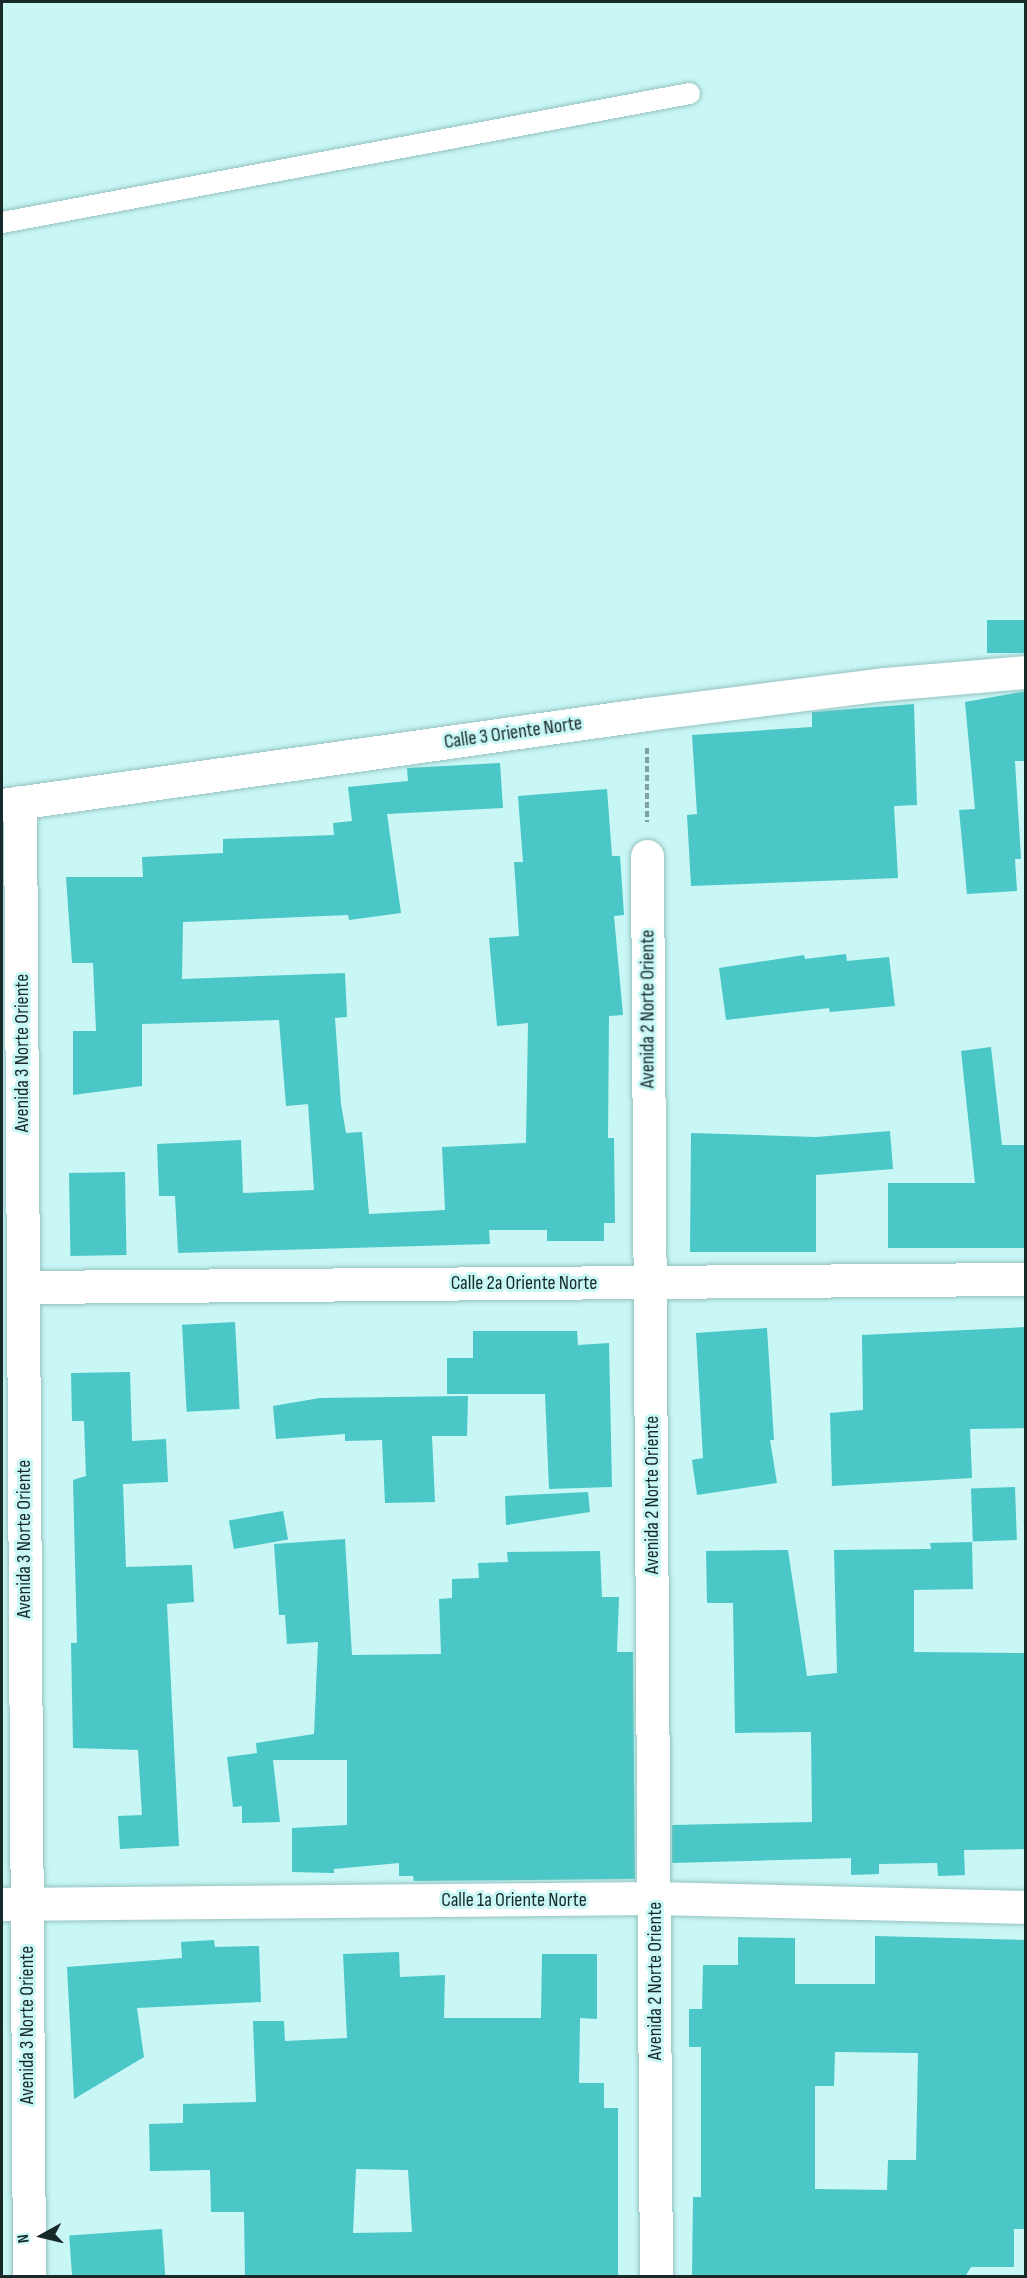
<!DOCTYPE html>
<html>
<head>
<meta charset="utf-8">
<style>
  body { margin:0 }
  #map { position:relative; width:1027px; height:2278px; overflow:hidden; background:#c8f7f5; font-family:"Sofia Sans Condensed",sans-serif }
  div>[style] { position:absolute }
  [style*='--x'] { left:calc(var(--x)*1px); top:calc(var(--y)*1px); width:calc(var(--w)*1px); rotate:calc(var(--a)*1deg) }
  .building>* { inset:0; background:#4ac7c6; transform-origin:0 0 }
  .path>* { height:4px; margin-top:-2px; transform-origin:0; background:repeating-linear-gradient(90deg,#7fa2a0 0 6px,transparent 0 9px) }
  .roads { filter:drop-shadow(0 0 2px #95c2c1) drop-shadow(0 0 2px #95c2c1) }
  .lane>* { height:21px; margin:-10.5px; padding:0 10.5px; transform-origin:10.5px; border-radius:10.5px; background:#fff }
  .street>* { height:33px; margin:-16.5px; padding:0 16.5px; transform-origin:16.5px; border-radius:16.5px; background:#fff }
  .secondary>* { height:33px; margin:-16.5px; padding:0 16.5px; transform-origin:16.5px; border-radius:16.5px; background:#fff }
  span { translate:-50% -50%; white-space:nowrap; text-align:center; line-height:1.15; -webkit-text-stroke:6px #c8f7f5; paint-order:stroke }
  .street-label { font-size:20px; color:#172929 }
  .frame { position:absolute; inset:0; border:3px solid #172929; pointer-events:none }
  .north { position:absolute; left:12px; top:2206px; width:60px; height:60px; -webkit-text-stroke:4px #c8f7f5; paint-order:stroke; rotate:262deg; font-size:16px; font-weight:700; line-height:24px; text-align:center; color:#172929 }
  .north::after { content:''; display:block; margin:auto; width:21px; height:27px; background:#172929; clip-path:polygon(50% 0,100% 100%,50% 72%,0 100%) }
</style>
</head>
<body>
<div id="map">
  <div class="building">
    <i style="left:1026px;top:620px;width:33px;height:39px;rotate:90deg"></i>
    <i style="clip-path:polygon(1026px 691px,1026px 761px,1015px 761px,1021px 859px,1015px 859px,1017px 891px,967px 894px,959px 810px,975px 809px,965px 702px)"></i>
    <i style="clip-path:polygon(914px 704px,917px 805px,894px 806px,898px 878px,691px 886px,687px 815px,697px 814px,692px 735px,812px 727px,812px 712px)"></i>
    <i style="clip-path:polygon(500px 763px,503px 808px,387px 814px,401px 913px,349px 920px,348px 915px,183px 922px,182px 979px,345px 973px,347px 1017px,335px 1018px,341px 1104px,346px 1133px,362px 1132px,369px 1214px,445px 1210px,442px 1147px,526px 1143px,528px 1023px,497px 1026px,489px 938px,519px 936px,514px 862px,523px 862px,518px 796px,607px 789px,612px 856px,620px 856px,624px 915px,614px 916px,623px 1015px,609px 1016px,608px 1138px,614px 1138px,615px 1223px,604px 1223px,604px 1241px,547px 1241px,547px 1230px,489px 1230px,490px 1244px,178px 1253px,175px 1196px,159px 1196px,157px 1144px,241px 1140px,243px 1193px,314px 1190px,308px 1104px,286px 1106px,279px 1020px,142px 1024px,142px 1086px,73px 1095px,73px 1031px,96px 1031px,93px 963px,72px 963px,66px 877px,143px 877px,142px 857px,223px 853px,223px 839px,334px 835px,333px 823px,352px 821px,348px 787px,408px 781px,407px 768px)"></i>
    <i style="clip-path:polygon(846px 954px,847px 961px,889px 957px,895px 1006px,830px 1012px,829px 1008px,726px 1020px,719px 968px,804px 955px,805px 959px)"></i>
    <i style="clip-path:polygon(991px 1047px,1002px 1145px,1026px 1145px,1026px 1248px,888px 1248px,888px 1183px,975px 1183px,961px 1051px)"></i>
    <i style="clip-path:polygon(890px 1131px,893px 1169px,816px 1175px,816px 1252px,690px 1252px,691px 1133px,816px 1137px)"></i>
    <i style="left:125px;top:1172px;width:83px;height:56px;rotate:89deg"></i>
    <i style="left:235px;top:1322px;width:87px;height:53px;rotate:87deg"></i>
    <i style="clip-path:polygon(1026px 1327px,1026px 1428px,970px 1429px,972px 1478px,832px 1486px,830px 1413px,863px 1410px,862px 1335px)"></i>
    <i style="clip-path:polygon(767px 1328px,774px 1440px,770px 1440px,777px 1483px,697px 1495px,692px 1460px,703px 1458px,696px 1333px)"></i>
    <i style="clip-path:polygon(473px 1331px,577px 1331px,578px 1345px,609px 1343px,612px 1487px,549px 1489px,545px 1394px,447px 1394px,447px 1358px,473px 1358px)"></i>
    <i style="clip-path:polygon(130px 1372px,132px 1441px,166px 1439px,168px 1482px,123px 1484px,126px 1567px,192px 1565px,194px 1602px,167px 1604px,179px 1846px,120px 1849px,118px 1816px,142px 1815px,138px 1750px,73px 1748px,71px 1643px,77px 1643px,73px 1480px,86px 1476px,84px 1421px,72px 1421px,71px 1373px)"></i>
    <i style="clip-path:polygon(468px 1396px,467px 1436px,432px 1436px,435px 1502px,385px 1503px,382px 1440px,345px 1441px,345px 1434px,276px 1439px,273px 1406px,320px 1398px)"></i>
    <i style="left:1015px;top:1487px;width:53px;height:44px;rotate:88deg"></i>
    <i style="clip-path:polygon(588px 1492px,590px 1512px,506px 1525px,505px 1496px)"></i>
    <i style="left:283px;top:1511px;width:29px;height:55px;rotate:80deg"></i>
    <i style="clip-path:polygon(345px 1539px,352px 1655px,441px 1654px,439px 1599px,452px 1598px,452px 1579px,479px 1578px,478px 1563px,508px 1562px,507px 1552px,600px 1551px,602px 1597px,619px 1597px,617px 1652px,633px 1652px,635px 1879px,414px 1881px,413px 1876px,399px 1876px,399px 1863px,334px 1869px,334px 1873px,292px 1872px,292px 1828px,347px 1825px,347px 1760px,273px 1760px,280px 1822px,242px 1823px,242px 1806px,233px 1807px,227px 1757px,257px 1753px,256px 1743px,314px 1734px,318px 1642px,287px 1644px,285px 1615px,279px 1615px,274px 1544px)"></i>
    <i style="clip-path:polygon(972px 1542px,973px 1589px,914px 1590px,914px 1652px,1026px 1653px,1026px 1849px,964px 1850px,965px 1875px,938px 1876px,937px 1863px,879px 1864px,879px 1874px,851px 1875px,851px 1858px,672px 1863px,672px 1825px,812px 1822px,811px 1732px,735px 1733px,733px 1603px,707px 1603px,706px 1551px,788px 1550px,807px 1676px,837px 1673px,834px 1550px,931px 1549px,930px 1543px)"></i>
    <i style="clip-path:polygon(evenodd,875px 1936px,1026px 1940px,1026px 2229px,1014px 2229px,1014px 2267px,971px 2267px,965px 2277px,692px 2277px,693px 2197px,701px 2197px,701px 2047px,689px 2047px,689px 2009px,702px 2009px,703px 1965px,738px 1965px,738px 1937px,795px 1938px,795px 1984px,875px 1984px,875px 1936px,835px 2052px,918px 2053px,916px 2160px,888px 2160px,887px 2190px,815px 2189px,815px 2086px,834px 2086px,835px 2052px)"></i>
    <i style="clip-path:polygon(214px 1940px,215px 1947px,259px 1946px,261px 2002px,137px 2008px,144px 2057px,74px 2099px,67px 1967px,182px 1958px,181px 1942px)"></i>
    <i style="clip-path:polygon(evenodd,399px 1952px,400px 1977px,445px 1975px,444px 2018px,541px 2018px,542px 1954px,597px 1954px,597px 2019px,580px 2018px,579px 2083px,604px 2083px,604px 2108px,618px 2108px,618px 2277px,245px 2277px,244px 2212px,211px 2212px,210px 2170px,150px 2171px,149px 2124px,183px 2123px,183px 2104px,256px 2102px,253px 2021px,284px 2021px,285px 2041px,347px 2038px,343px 1954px,399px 1952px,356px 2169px,408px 2170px,412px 2232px,353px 2233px,356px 2169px)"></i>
    <i style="left:162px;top:2229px;width:48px;height:93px;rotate:86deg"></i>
  </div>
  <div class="path">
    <i style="--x:647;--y:748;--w:74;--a:90"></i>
  </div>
  <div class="roads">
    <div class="lane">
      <i style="--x:2;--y:222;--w:699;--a:-10.63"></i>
    </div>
    <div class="street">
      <i style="--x:20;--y:802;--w:1474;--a:89.65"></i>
      <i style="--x:2;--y:805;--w:651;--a:-8.03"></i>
      <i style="--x:647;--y:714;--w:240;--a:-7.2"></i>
      <i style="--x:885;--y:684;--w:142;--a:-4.9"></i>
      <i style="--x:647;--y:856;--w:1420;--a:89.64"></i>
      <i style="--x:23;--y:1287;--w:1003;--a:-0.46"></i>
    </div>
    <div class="secondary">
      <i style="--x:2;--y:1904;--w:653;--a:-0.53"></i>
      <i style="--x:655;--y:1898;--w:371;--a:1.4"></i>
    </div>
  </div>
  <div class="street-label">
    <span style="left:513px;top:733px;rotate:-8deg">Calle 3 Oriente Norte</span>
    <span style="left:648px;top:1009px;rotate:-90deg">Avenida 2 Norte Oriente</span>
    <span style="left:22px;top:1053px;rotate:-90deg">Avenida 3 Norte Oriente</span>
    <span style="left:524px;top:1283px">Calle 2a Oriente Norte</span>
    <span style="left:652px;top:1495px;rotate:-90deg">Avenida 2 Norte Oriente</span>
    <span style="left:24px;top:1539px;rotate:-90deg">Avenida 3 Norte Oriente</span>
    <span style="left:514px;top:1900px">Calle 1a Oriente Norte</span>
    <span style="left:655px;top:1981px;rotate:-90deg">Avenida 2 Norte Oriente</span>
    <span style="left:27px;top:2025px;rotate:-90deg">Avenida 3 Norte Oriente</span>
  </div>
  <div class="frame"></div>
  <div class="north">N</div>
</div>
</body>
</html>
